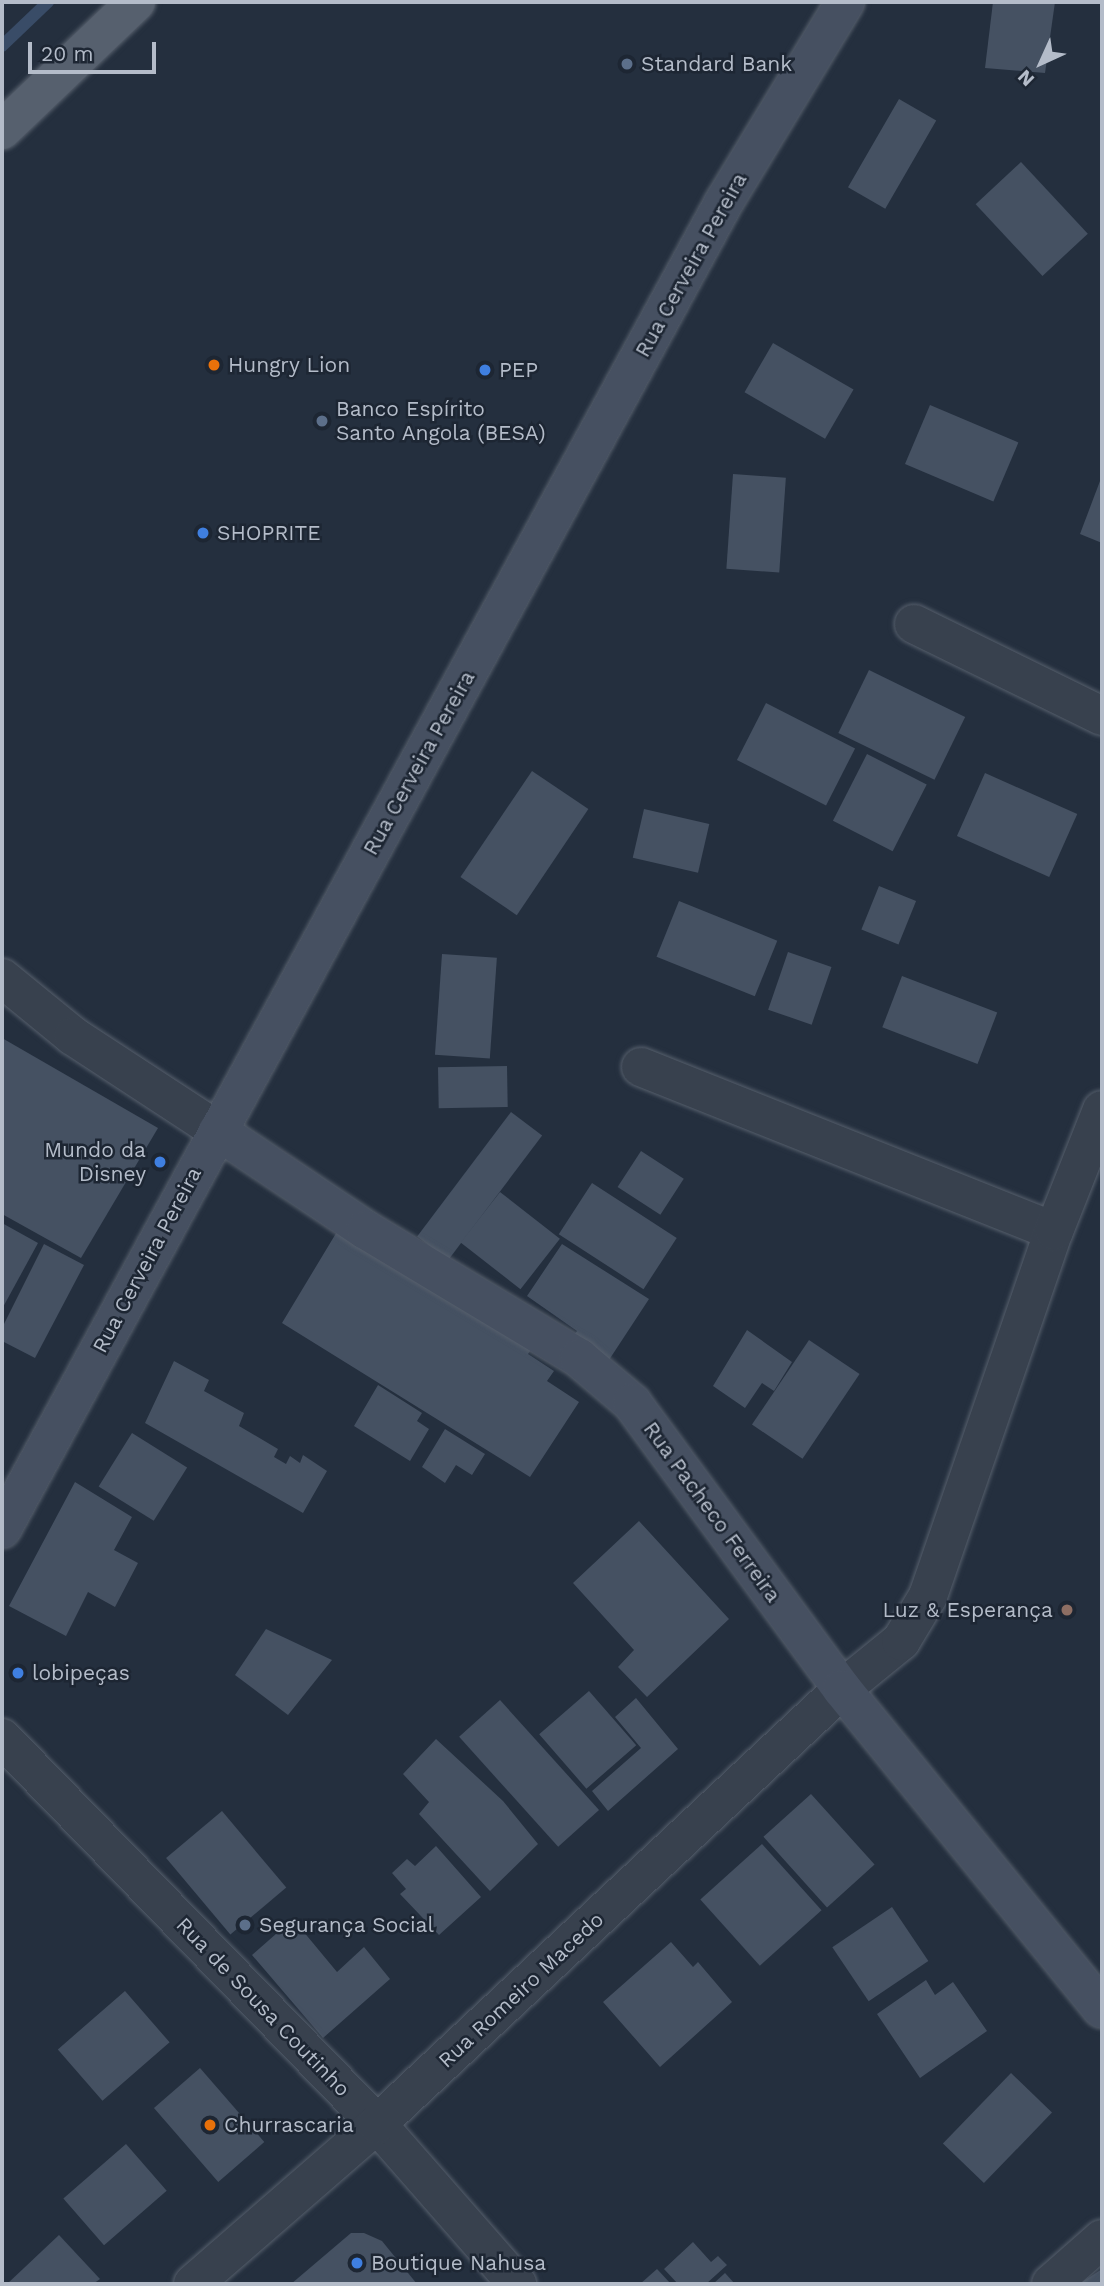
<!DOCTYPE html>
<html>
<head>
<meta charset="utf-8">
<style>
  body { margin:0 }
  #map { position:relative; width:1104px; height:2286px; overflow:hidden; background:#242f3e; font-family:"Work Sans",sans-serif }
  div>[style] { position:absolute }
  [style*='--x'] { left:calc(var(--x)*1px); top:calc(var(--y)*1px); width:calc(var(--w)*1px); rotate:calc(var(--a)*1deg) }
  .stream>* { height:12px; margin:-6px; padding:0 6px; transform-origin:6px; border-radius:6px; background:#394c67 }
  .building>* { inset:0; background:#455162; transform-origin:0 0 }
  .roads { filter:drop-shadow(0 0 2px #565f6c) drop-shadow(0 0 2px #565f6c) }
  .street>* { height:38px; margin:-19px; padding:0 19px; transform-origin:19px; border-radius:19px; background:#38414e }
  .secondary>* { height:38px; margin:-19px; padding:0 19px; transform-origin:19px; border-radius:19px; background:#465061 }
  .primary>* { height:38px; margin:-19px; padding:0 19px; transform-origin:19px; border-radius:19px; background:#56606e }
  .dots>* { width:19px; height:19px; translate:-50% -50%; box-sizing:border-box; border:4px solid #1d2633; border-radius:50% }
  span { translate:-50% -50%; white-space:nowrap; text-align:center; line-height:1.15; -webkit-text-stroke:5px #1d2633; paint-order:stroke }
  .poi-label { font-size:21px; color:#b4bcc9 }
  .left { translate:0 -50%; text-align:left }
  .right { translate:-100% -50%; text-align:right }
  .street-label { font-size:21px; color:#b4bcc9 }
  .frame { position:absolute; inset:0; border:4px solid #b4bcc9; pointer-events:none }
  .north { position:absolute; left:1006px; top:28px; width:70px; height:70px; -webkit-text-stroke:5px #1d2633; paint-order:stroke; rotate:225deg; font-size:19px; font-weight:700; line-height:28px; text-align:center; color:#b4bcc9 }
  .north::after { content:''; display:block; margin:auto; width:24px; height:32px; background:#b4bcc9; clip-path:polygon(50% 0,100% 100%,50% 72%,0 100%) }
  .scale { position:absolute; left:28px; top:42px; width:128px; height:32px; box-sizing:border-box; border:4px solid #b4bcc9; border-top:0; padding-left:9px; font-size:21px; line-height:24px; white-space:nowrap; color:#b4bcc9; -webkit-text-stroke:5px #1d2633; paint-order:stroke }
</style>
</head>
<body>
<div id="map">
  <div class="stream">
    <i style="--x:2;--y:46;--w:64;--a:-43.7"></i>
  </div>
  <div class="building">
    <i style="clip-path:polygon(993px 2px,1055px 2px,1045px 73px,985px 68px)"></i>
    <i style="left:899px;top:99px;width:43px;height:102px;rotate:30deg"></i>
    <i style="left:1021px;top:162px;width:98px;height:62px;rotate:47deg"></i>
    <i style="left:773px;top:343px;width:93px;height:57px;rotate:30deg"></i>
    <i style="left:930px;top:405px;width:96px;height:64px;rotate:23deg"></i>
    <i style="left:733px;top:474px;width:53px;height:95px;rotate:4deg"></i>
    <i style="clip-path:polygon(1100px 481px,1102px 482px,1102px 543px,1080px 534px)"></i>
    <i style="left:869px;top:670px;width:107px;height:70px;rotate:26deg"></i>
    <i style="left:766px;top:703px;width:100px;height:64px;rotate:27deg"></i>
    <i style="left:867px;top:754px;width:67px;height:75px;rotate:27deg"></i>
    <i style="left:532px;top:771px;width:68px;height:128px;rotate:34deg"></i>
    <i style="left:985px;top:773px;width:101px;height:69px;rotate:24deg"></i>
    <i style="left:644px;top:809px;width:67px;height:50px;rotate:13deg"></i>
    <i style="left:879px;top:886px;width:40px;height:47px;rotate:22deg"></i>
    <i style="left:679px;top:901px;width:106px;height:60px;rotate:22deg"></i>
    <i style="left:788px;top:952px;width:46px;height:61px;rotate:19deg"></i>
    <i style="left:442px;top:954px;width:55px;height:101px;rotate:4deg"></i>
    <i style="left:902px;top:976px;width:102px;height:55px;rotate:21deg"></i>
    <i style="clip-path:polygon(2px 1038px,158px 1128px,81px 1258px,2px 1214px)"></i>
    <i style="left:507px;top:1066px;width:41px;height:69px;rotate:89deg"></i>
    <i style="left:511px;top:1112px;width:39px;height:156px;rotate:37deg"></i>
    <i style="left:641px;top:1151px;width:51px;height:43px;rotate:33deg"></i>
    <i style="left:592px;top:1183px;width:101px;height:61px;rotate:33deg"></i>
    <i style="left:500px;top:1192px;width:76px;height:64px;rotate:38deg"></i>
    <i style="clip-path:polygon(2px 1223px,38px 1243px,2px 1309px)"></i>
    <i style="clip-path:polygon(338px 1230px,533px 1347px,528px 1354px,554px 1371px,547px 1381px,579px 1402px,530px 1477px,282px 1323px)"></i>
    <i style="clip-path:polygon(44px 1244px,84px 1265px,35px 1358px,2px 1341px,2px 1328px)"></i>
    <i style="clip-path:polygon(562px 1244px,649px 1299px,607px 1363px,571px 1340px,577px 1331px,527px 1296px)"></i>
    <i style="clip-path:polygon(747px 1330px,792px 1362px,774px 1391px,762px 1383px,745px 1408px,713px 1386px)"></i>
    <i style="left:809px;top:1340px;width:61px;height:102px;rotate:34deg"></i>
    <i style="clip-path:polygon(174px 1361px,209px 1380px,204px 1391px,244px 1413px,239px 1426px,278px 1449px,274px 1457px,286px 1464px,290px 1456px,300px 1463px,303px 1455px,327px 1471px,303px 1513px,145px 1423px)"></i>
    <i style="clip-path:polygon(378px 1385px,422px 1413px,417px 1421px,429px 1429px,410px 1461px,354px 1426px)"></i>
    <i style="clip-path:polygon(445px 1429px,485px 1454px,472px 1475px,456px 1465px,445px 1483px,422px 1467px)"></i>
    <i style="left:132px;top:1433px;width:65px;height:63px;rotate:32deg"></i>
    <i style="clip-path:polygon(75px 1482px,132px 1517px,114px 1550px,138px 1563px,115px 1607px,88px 1592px,66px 1636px,9px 1606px)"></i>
    <i style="clip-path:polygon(639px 1521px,729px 1619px,647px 1697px,618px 1667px,634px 1650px,573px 1583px)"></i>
    <i style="clip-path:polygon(266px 1629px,332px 1660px,288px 1715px,235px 1675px)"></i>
    <i style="left:589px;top:1691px;width:72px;height:66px;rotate:49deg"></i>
    <i style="clip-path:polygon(636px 1698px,678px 1749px,608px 1811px,592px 1791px,641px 1748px,615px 1717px)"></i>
    <i style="left:500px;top:1700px;width:148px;height:55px;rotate:48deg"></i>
    <i style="clip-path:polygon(436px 1739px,503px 1801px,538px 1844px,490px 1891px,419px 1814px,429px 1802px,403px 1774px)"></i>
    <i style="left:811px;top:1794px;width:95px;height:64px;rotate:48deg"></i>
    <i style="left:222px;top:1811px;width:100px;height:73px;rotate:50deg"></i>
    <i style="left:762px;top:1844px;width:89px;height:83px;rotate:48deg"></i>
    <i style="clip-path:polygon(436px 1846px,481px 1897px,439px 1935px,400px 1894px,406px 1889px,392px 1873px,407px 1859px,415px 1866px)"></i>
    <i style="left:892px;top:1907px;width:65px;height:72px;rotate:56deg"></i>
    <i style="clip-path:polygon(293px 1919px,337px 1972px,364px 1947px,390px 1979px,323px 2038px,252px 1955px)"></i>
    <i style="clip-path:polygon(671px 1942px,693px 1967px,698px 1962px,732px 2002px,660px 2067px,603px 2002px)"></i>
    <i style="clip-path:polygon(926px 1980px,935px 1995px,953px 1982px,987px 2031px,920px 2078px,877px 2014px)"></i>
    <i style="left:125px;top:1991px;width:68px;height:89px;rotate:49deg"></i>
    <i style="left:200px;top:2068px;width:98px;height:61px;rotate:49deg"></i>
    <i style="left:1011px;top:2073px;width:57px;height:98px;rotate:44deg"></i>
    <i style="left:126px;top:2144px;width:62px;height:83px;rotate:49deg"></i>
    <i style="clip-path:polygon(351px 2233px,364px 2233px,382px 2241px,417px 2284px,291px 2284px)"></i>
    <i style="clip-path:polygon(59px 2235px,100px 2279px,93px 2284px,7px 2284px)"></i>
    <i style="clip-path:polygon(693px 2242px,711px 2262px,718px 2256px,727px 2265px,706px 2284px,678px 2284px,664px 2269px)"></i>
    <i style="clip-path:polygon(657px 2269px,671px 2284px,640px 2284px)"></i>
    <i style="clip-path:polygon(1102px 2269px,1102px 2284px,1079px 2284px)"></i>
    <i style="clip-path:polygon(725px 2273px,735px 2284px,713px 2284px)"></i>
  </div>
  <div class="roads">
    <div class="street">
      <i style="--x:914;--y:624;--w:209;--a:26.1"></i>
      <i style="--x:2;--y:978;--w:92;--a:39.2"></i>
      <i style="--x:73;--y:1036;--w:173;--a:33.2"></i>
      <i style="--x:641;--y:1067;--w:444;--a:21.7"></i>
      <i style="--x:2;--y:1738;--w:538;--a:45.83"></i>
      <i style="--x:377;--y:2124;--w:213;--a:48.8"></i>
      <i style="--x:193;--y:2284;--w:244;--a:-41"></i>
      <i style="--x:377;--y:2124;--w:637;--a:-43.09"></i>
      <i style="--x:842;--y:1689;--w:76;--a:-39.1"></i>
      <i style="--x:901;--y:1641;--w:52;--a:-59"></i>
      <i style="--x:928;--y:1596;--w:386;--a:-71"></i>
      <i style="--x:1054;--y:1231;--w:130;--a:-68.4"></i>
      <i style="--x:1051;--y:2284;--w:68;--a:-41.4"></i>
    </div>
    <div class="secondary">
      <i style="--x:218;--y:1131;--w:178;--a:33.8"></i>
      <i style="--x:366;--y:1230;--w:249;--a:31"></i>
      <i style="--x:579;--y:1358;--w:70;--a:40.3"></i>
      <i style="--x:632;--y:1403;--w:355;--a:53.7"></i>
      <i style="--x:842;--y:1689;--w:412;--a:50.9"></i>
      <i style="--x:2;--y:1529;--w:1511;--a:-61.45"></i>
      <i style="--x:724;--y:202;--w:234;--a:-58.8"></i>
    </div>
    <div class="primary">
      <i style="--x:2;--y:130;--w:185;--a:-43.7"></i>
    </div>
  </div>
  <div class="dots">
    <i style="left:627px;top:64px;background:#5c6f8a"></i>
    <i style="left:214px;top:365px;background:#e8710a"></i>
    <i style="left:485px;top:370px;background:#3f7fe0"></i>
    <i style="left:322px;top:421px;background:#5c6f8a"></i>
    <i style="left:203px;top:533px;background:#3f7fe0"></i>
    <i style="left:160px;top:1162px;background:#3f7fe0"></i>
    <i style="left:1067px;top:1610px;background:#8d6e63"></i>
    <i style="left:18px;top:1673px;background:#3f7fe0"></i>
    <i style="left:245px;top:1925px;background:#5c6f8a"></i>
    <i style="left:210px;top:2125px;background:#e8710a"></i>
    <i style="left:357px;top:2263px;background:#3f7fe0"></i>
  </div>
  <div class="poi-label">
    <span class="left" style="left:641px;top:64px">Standard Bank</span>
    <span class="left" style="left:228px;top:365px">Hungry Lion</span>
    <span class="left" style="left:499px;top:370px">PEP</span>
    <span class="left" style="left:336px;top:421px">Banco Espírito<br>Santo Angola (BESA)</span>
    <span class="left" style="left:217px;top:533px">SHOPRITE</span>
    <span class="right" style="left:146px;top:1162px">Mundo da<br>Disney</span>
    <span class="right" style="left:1053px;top:1610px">Luz &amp; Esperança</span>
    <span class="left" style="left:32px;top:1673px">lobipeças</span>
    <span class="left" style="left:259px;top:1925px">Segurança Social</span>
    <span class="left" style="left:224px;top:2125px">Churrascaria</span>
    <span class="left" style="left:371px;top:2263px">Boutique Nahusa</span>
  </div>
  <div class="street-label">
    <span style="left:691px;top:265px;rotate:-61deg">Rua Cerveira Pereira</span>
    <span style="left:419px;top:763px;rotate:-61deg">Rua Cerveira Pereira</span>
    <span style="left:147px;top:1260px;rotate:-62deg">Rua Cerveira Pereira</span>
    <span style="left:712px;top:1512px;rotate:54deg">Rua Pacheco Ferreira</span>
    <span style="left:521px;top:1990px;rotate:-43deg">Rua Romeiro Macedo</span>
    <span style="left:263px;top:2007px;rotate:46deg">Rua de Sousa Coutinho</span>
  </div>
  <div class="frame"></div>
  <div class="north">N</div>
  <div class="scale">20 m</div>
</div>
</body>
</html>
